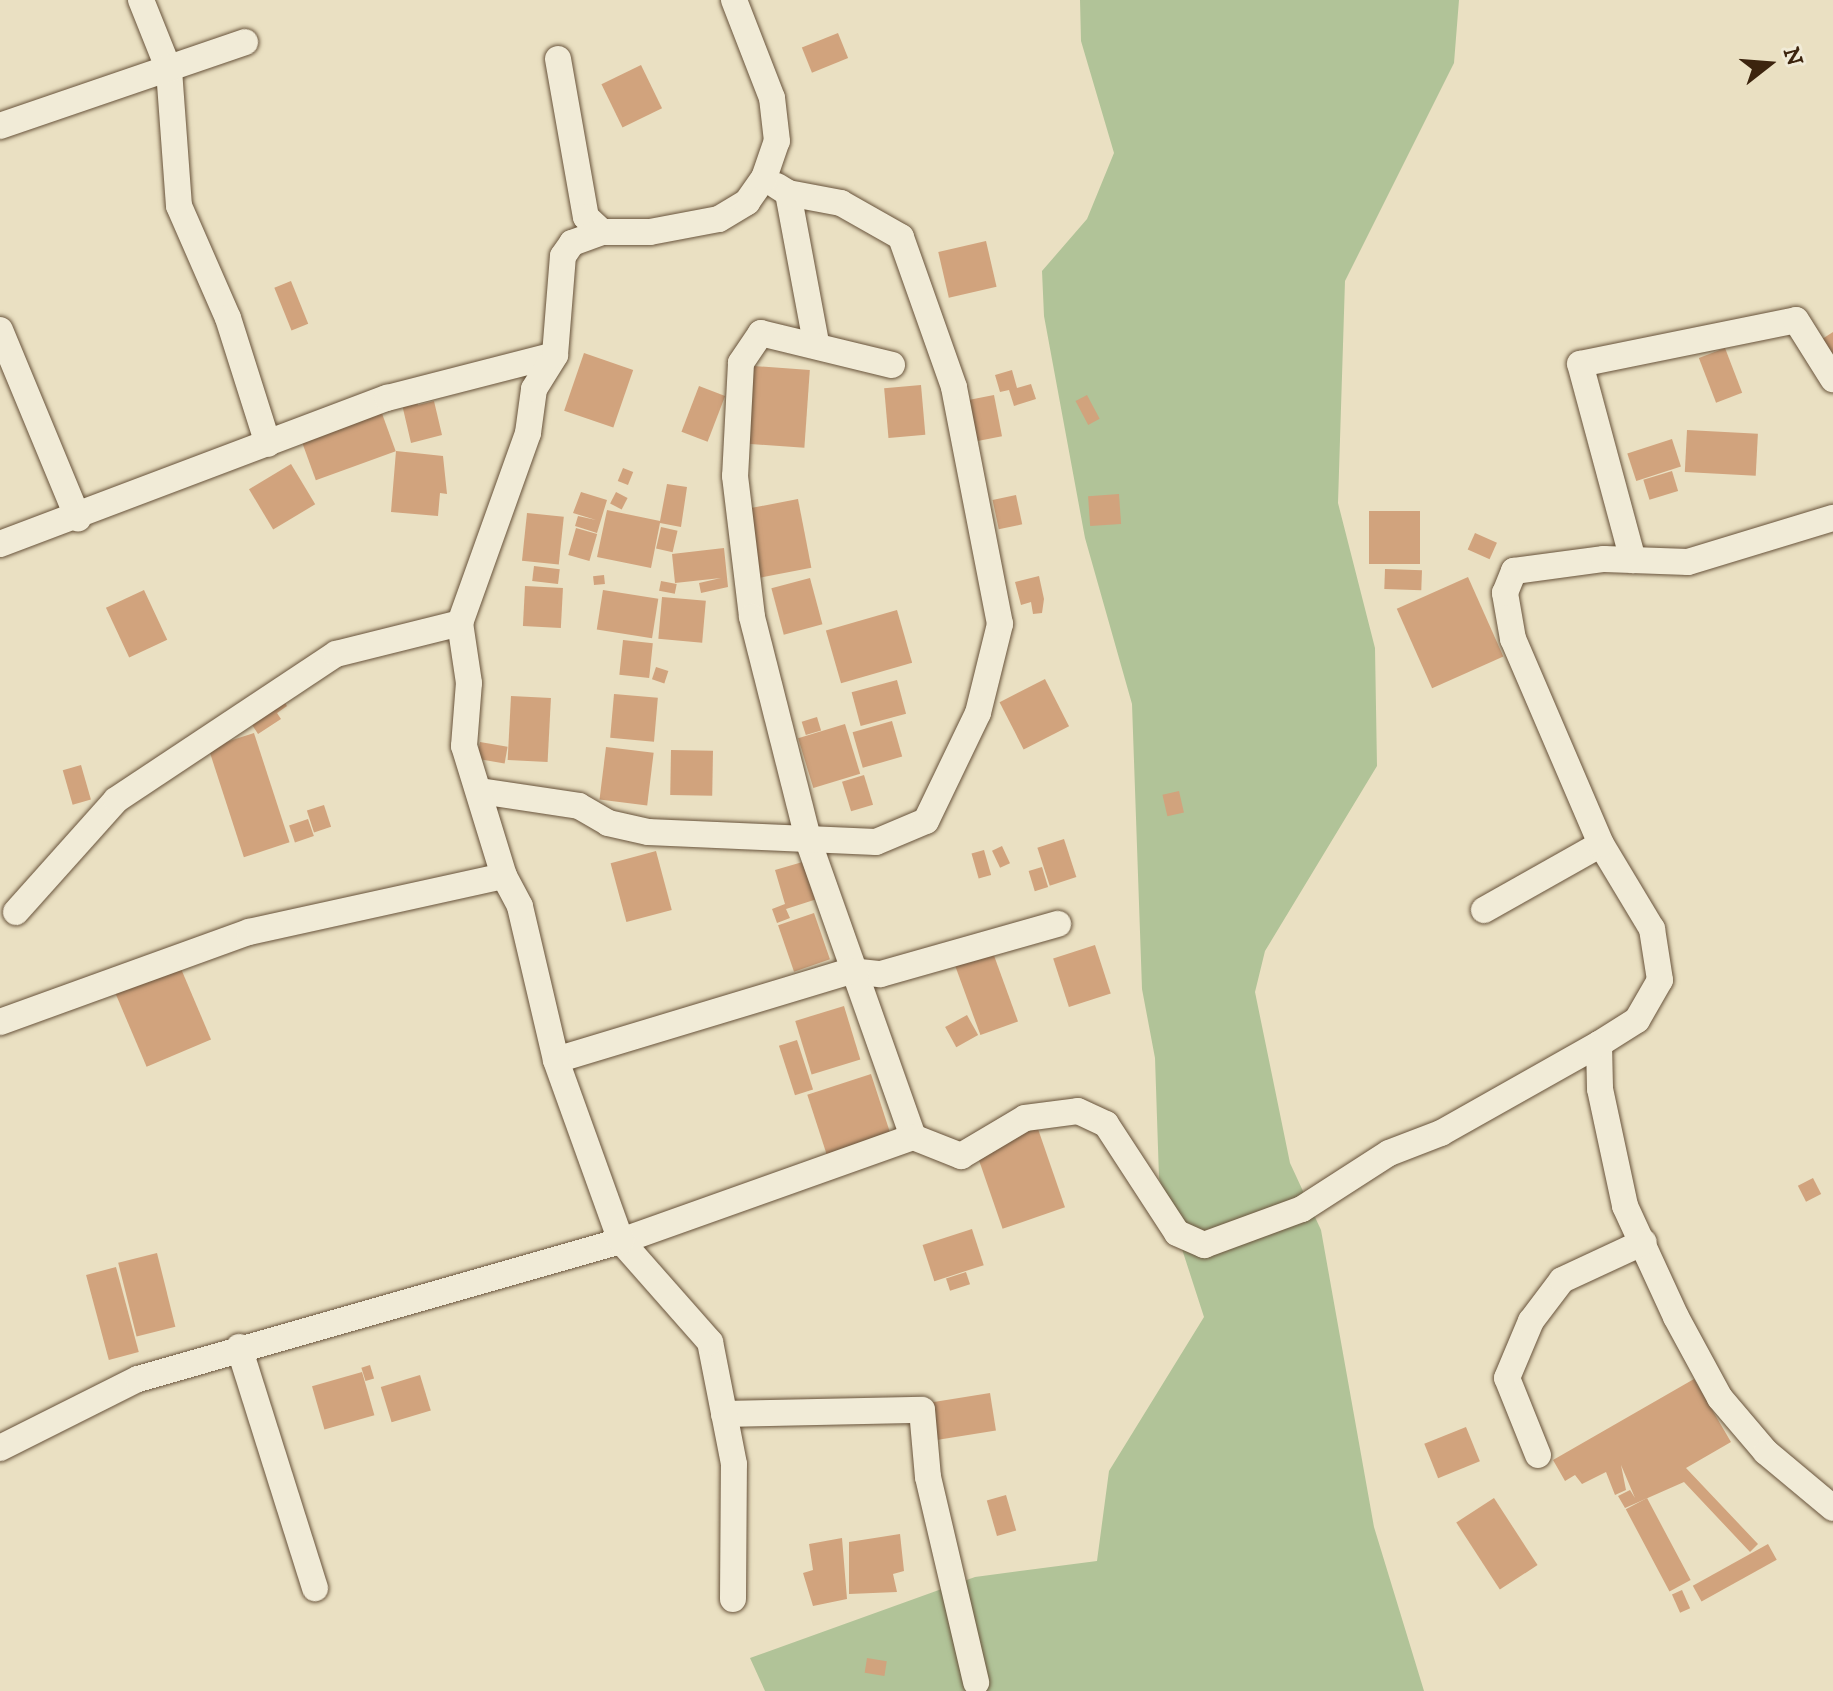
<!DOCTYPE html>
<html>
<head>
<meta charset="utf-8">
<style>
  body { margin:0 }
  #map { position:relative; width:1833px; height:1691px; overflow:hidden; background:#eae0c2; font-family:"IM FELL DW Pica",serif }
  div>[style] { position:absolute }
  [style*='--x'] { left:calc(var(--x)*1px); top:calc(var(--y)*1px); width:calc(var(--w)*1px); rotate:calc(var(--a)*1deg) }
  .green>* { inset:0; background:#b1c398 }
  .building>* { inset:0; background:#d1a37d; transform-origin:0 0 }
  .roads { filter:drop-shadow(0 0 2px #68533b) drop-shadow(0 0 2px #68533b) }
  .street>* { height:26px; margin:-13px; padding:0 13px; transform-origin:13px; border-radius:13px; background:#f1ebd7 }
  span { translate:-50% -50%; white-space:nowrap; text-align:center; line-height:1.15; -webkit-text-stroke:6px #f1ebd7; paint-order:stroke }
  .north { position:absolute; left:1729px; top:24px; width:80px; height:80px; -webkit-text-stroke:6px #f1ebd7; paint-order:stroke; rotate:73deg; font-size:22px; font-weight:700; line-height:32px; text-align:center; color:#3c240e }
  .north::after { content:''; display:block; margin:auto; width:28px; height:36px; background:#3c240e; clip-path:polygon(50% 0,100% 100%,50% 72%,0 100%) }
</style>
</head>
<body>
<div id="map">
  <div class="green">
    <i style="clip-path:polygon(1080px 0,1459px 0,1454px 63px,1345px 281px,1338px 503px,1375px 648px,1377px 766px,1265px 951px,1255px 992px,1290px 1163px,1321px 1230px,1374px 1527px,1424px 1691px,765px 1691px,750px 1658px,975px 1577px,1097px 1561px,1109px 1471px,1204px 1317px,1159px 1178px,1155px 1058px,1142px 989px,1132px 704px,1085px 538px,1044px 316px,1042px 271px,1087px 219px,1114px 153px,1081px 41px)"></i>
  </div>
  <div class="building">
    <i style="left:838px;top:33px;width:27px;height:39px;rotate:68deg"></i>
    <i style="left:641px;top:65px;width:48px;height:44px;rotate:64deg"></i>
    <i style="left:986px;top:241px;width:47px;height:49px;rotate:77deg"></i>
    <i style="left:291px;top:281px;width:46px;height:18px;rotate:68deg"></i>
    <i style="clip-path:polygon(1833px 332px,1833px 369px,1816px 343px)"></i>
    <i style="left:1725px;top:348px;width:48px;height:28px;rotate:69deg"></i>
    <i style="left:584px;top:353px;width:52px;height:61px;rotate:19deg"></i>
    <i style="left:739px;top:365px;width:71px;height:78px;rotate:4deg"></i>
    <i style="clip-path:polygon(1012px 370px,1017px 388px,1031px 384px,1036px 399px,1014px 406px,1009px 390px,1000px 392px,995px 375px)"></i>
    <i style="left:921px;top:385px;width:50px;height:37px;rotate:85deg"></i>
    <i style="left:699px;top:386px;width:28px;height:49px;rotate:21deg"></i>
    <i style="left:994px;top:395px;width:42px;height:26px;rotate:79deg"></i>
    <i style="left:1087px;top:395px;width:27px;height:13px;rotate:62deg"></i>
    <i style="clip-path:polygon(416px 397px,418px 405px,434px 401px,442px 435px,411px 443px,401px 400px)"></i>
    <i style="left:380px;top:408px;width:46px;height:85px;rotate:70deg"></i>
    <i style="left:1687px;top:430px;width:71px;height:42px;rotate:3deg"></i>
    <i style="left:1672px;top:439px;width:29px;height:47px;rotate:72deg"></i>
    <i style="clip-path:polygon(396px 451px,443px 456px,447px 494px,440px 493px,438px 516px,391px 512px)"></i>
    <i style="left:291px;top:464px;width:47px;height:49px;rotate:59deg"></i>
    <i style="left:623px;top:468px;width:11px;height:14px;rotate:22deg"></i>
    <i style="left:1672px;top:471px;width:21px;height:30px;rotate:73deg"></i>
    <i style="clip-path:polygon(667px 484px,687px 487px,681px 527px,660px 523px,651px 568px,597px 557px,607px 510px,660px 521px)"></i>
    <i style="clip-path:polygon(581px 492px,607px 500px,597px 533px,575px 526px,578px 516px,596px 520px,573px 513px)"></i>
    <i style="left:616px;top:492px;width:13px;height:13px;rotate:27deg"></i>
    <i style="left:1119px;top:494px;width:30px;height:31px;rotate:86deg"></i>
    <i style="left:1016px;top:495px;width:30px;height:24px;rotate:78deg"></i>
    <i style="left:798px;top:499px;width:70px;height:53px;rotate:79deg"></i>
    <i style="left:1369px;top:511px;width:51px;height:53px"></i>
    <i style="left:527px;top:513px;width:37px;height:48px;rotate:6deg"></i>
    <i style="left:661px;top:527px;width:17px;height:22px;rotate:13deg"></i>
    <i style="left:576px;top:528px;width:22px;height:28px;rotate:16deg"></i>
    <i style="left:1475px;top:533px;width:24px;height:18px;rotate:24deg"></i>
    <i style="clip-path:polygon(724px 548px,728px 587px,701px 593px,699px 583px,721px 578px,675px 583px,672px 554px)"></i>
    <i style="left:534px;top:566px;width:26px;height:15px;rotate:7deg"></i>
    <i style="left:1385px;top:569px;width:37px;height:20px;rotate:2deg"></i>
    <i style="left:604px;top:575px;width:9px;height:11px;rotate:84deg"></i>
    <i style="clip-path:polygon(1039px 576px,1044px 599px,1042px 613px,1033px 614px,1031px 602px,1021px 605px,1015px 582px)"></i>
    <i style="left:1468px;top:577px;width:87px;height:78px;rotate:66deg"></i>
    <i style="left:810px;top:578px;width:48px;height:40px;rotate:75deg"></i>
    <i style="left:661px;top:581px;width:16px;height:10px;rotate:11deg"></i>
    <i style="left:525px;top:586px;width:38px;height:40px;rotate:3deg"></i>
    <i style="left:144px;top:590px;width:55px;height:42px;rotate:65deg"></i>
    <i style="left:603px;top:590px;width:56px;height:40px;rotate:9deg"></i>
    <i style="left:662px;top:597px;width:44px;height:42px;rotate:5deg"></i>
    <i style="left:897px;top:610px;width:55px;height:74px;rotate:74deg"></i>
    <i style="left:623px;top:640px;width:30px;height:35px;rotate:6deg"></i>
    <i style="left:656px;top:667px;width:13px;height:13px;rotate:18deg"></i>
    <i style="left:1045px;top:679px;width:53px;height:51px;rotate:63deg"></i>
    <i style="left:897px;top:680px;width:35px;height:47px;rotate:75deg"></i>
    <i style="left:614px;top:694px;width:44px;height:44px;rotate:5deg"></i>
    <i style="left:511px;top:696px;width:40px;height:64px;rotate:3deg"></i>
    <i style="clip-path:polygon(282px 698px,287px 706px,277px 713px,281px 719px,258px 734px,249px 720px)"></i>
    <i style="left:817px;top:717px;width:14px;height:16px;rotate:73deg"></i>
    <i style="left:892px;top:721px;width:37px;height:41px;rotate:74deg"></i>
    <i style="left:845px;top:724px;width:52px;height:49px;rotate:73deg"></i>
    <i style="left:254px;top:733px;width:115px;height:48px;rotate:72deg"></i>
    <i style="left:480px;top:742px;width:28px;height:17px;rotate:10deg"></i>
    <i style="left:606px;top:747px;width:48px;height:53px;rotate:7deg"></i>
    <i style="left:671px;top:750px;width:42px;height:45px;rotate:1deg"></i>
    <i style="left:81px;top:765px;width:36px;height:19px;rotate:74deg"></i>
    <i style="left:864px;top:775px;width:31px;height:23px;rotate:73deg"></i>
    <i style="left:1179px;top:791px;width:22px;height:17px;rotate:77deg"></i>
    <i style="left:324px;top:805px;width:23px;height:18px;rotate:72deg"></i>
    <i style="left:308px;top:819px;width:18px;height:20px;rotate:71deg"></i>
    <i style="left:1064px;top:839px;width:40px;height:28px;rotate:72deg"></i>
    <i style="left:1002px;top:846px;width:19px;height:11px;rotate:65deg"></i>
    <i style="left:984px;top:850px;width:26px;height:13px;rotate:74deg"></i>
    <i style="left:656px;top:851px;width:61px;height:47px;rotate:75deg"></i>
    <i style="clip-path:polygon(806px 861px,817px 899px,786px 909px,790px 918px,777px 923px,772px 909px,785px 904px,775px 870px)"></i>
    <i style="left:1042px;top:867px;width:21px;height:14px;rotate:73deg"></i>
    <i style="left:814px;top:913px;width:49px;height:38px;rotate:71deg"></i>
    <i style="left:1095px;top:945px;width:51px;height:44px;rotate:72deg"></i>
    <i style="left:992px;top:950px;width:76px;height:40px;rotate:70deg"></i>
    <i style="left:179px;top:964px;width:82px;height:70px;rotate:67deg"></i>
    <i style="left:844px;top:1006px;width:56px;height:51px;rotate:73deg"></i>
    <i style="left:967px;top:1015px;width:23px;height:25px;rotate:61deg"></i>
    <i style="left:797px;top:1040px;width:52px;height:19px;rotate:72deg"></i>
    <i style="left:871px;top:1074px;width:66px;height:67px;rotate:72deg"></i>
    <i style="left:1037px;top:1126px;width:86px;height:66px;rotate:71deg"></i>
    <i style="left:1813px;top:1178px;width:18px;height:17px;rotate:63deg"></i>
    <i style="left:972px;top:1229px;width:38px;height:52px;rotate:72deg"></i>
    <i style="left:157px;top:1253px;width:76px;height:40px;rotate:76deg"></i>
    <i style="left:116px;top:1267px;width:88px;height:31px;rotate:75deg"></i>
    <i style="left:966px;top:1272px;width:13px;height:21px;rotate:72deg"></i>
    <i style="left:370px;top:1365px;width:14px;height:9px;rotate:73deg"></i>
    <i style="left:362px;top:1372px;width:45px;height:52px;rotate:74deg"></i>
    <i style="left:420px;top:1375px;width:37px;height:41px;rotate:73deg"></i>
    <i style="clip-path:polygon(1694px 1379px,1731px 1442px,1686px 1468px,1758px 1544px,1750px 1552px,1684px 1482px,1625px 1508px,1618px 1496px,1630px 1490px,1635px 1498px,1621px 1465px,1626px 1490px,1615px 1495px,1606px 1472px,1582px 1484px,1575px 1475px,1565px 1481px,1553px 1460px)"></i>
    <i style="left:990px;top:1393px;width:38px;height:60px;rotate:81deg"></i>
    <i style="left:1466px;top:1427px;width:37px;height:45px;rotate:68deg"></i>
    <i style="left:1006px;top:1495px;width:37px;height:20px;rotate:74deg"></i>
    <i style="left:1494px;top:1498px;width:80px;height:45px;rotate:57deg"></i>
    <i style="left:1647px;top:1498px;width:93px;height:24px;rotate:62deg"></i>
    <i style="clip-path:polygon(900px 1534px,904px 1571px,893px 1574px,897px 1592px,849px 1594px,849px 1542px)"></i>
    <i style="clip-path:polygon(842px 1538px,847px 1599px,813px 1606px,803px 1573px,813px 1570px,809px 1544px)"></i>
    <i style="left:1768px;top:1544px;width:18px;height:86px;rotate:61deg"></i>
    <i style="left:1682px;top:1590px;width:20px;height:11px;rotate:66deg"></i>
    <i style="left:867px;top:1658px;width:20px;height:15px;rotate:9deg"></i>
  </div>
  <div class="roads">
    <div class="street">
      <i style="--x:141;--y:0;--w:75;--a:68.2"></i>
      <i style="--x:169;--y:70;--w:136;--a:85.8"></i>
      <i style="--x:179;--y:206;--w:122;--a:66.4"></i>
      <i style="--x:228;--y:318;--w:132;--a:72.4"></i>
      <i style="--x:558;--y:59;--w:160;--a:80"></i>
      <i style="--x:586;--y:217;--w:22;--a:43"></i>
      <i style="--x:0;--y:126;--w:259;--a:-18.9"></i>
      <i style="--x:777;--y:186;--w:13;--a:32"></i>
      <i style="--x:788;--y:193;--w:152;--a:79.4"></i>
      <i style="--x:0;--y:330;--w:204;--a:67.5"></i>
      <i style="--x:892;--y:365;--w:135;--a:-166.3"></i>
      <i style="--x:761;--y:333;--w:36;--a:124"></i>
      <i style="--x:741;--y:363;--w:113;--a:93"></i>
      <i style="--x:735;--y:476;--w:142;--a:83.1"></i>
      <i style="--x:752;--y:617;--w:233;--a:75.8"></i>
      <i style="--x:809;--y:843;--w:312;--a:70.5"></i>
      <i style="--x:0;--y:544;--w:414;--a:-20.7"></i>
      <i style="--x:387;--y:398;--w:173;--a:-14.4"></i>
      <i style="--x:1633;--y:560;--w:203;--a:-105.1"></i>
      <i style="--x:1580;--y:364;--w:220;--a:-11.5"></i>
      <i style="--x:1796;--y:320;--w:70;--a:57.9"></i>
      <i style="--x:480;--y:791;--w:100;--a:8.6"></i>
      <i style="--x:579;--y:806;--w:34;--a:30"></i>
      <i style="--x:608;--y:823;--w:41;--a:12.7"></i>
      <i style="--x:648;--y:832;--w:228;--a:2.5"></i>
      <i style="--x:876;--y:842;--w:54;--a:-22.8"></i>
      <i style="--x:926;--y:821;--w:120;--a:-64.3"></i>
      <i style="--x:978;--y:713;--w:92;--a:-76.1"></i>
      <i style="--x:1000;--y:624;--w:241;--a:-101"></i>
      <i style="--x:954;--y:387;--w:159;--a:-109.5"></i>
      <i style="--x:901;--y:237;--w:69;--a:-150.5"></i>
      <i style="--x:841;--y:203;--w:54;--a:-169.3"></i>
      <i style="--x:1484;--y:910;--w:134;--a:-29.4"></i>
      <i style="--x:16;--y:912;--w:150;--a:-48.2"></i>
      <i style="--x:116;--y:800;--w:264;--a:-33.6"></i>
      <i style="--x:336;--y:654;--w:128;--a:-14"></i>
      <i style="--x:0;--y:1022;--w:265;--a:-19.9"></i>
      <i style="--x:249;--y:932;--w:261;--a:-12.4"></i>
      <i style="--x:1599;--y:1044;--w:45;--a:88.7"></i>
      <i style="--x:1600;--y:1089;--w:120;--a:77.9"></i>
      <i style="--x:1625;--y:1206;--w:122;--a:65.3"></i>
      <i style="--x:1676;--y:1317;--w:92;--a:61.5"></i>
      <i style="--x:1720;--y:1398;--w:71;--a:49.6"></i>
      <i style="--x:1766;--y:1452;--w:87;--a:39.9"></i>
      <i style="--x:556;--y:1060;--w:307;--a:-16.8"></i>
      <i style="--x:850;--y:971;--w:31;--a:6"></i>
      <i style="--x:881;--y:974;--w:184;--a:-15.8"></i>
      <i style="--x:239;--y:1347;--w:253;--a:72.5"></i>
      <i style="--x:724;--y:1414;--w:198;--a:-1.2"></i>
      <i style="--x:922;--y:1410;--w:67;--a:84.9"></i>
      <i style="--x:928;--y:1477;--w:211;--a:76.8"></i>
      <i style="--x:0;--y:1448;--w:154;--a:-26.6"></i>
      <i style="--x:138;--y:1379;--w:502;--a:-15.95"></i>
      <i style="--x:621;--y:1241;--w:310;--a:-19.6"></i>
      <i style="--x:913;--y:1137;--w:52;--a:21.6"></i>
      <i style="--x:961;--y:1156;--w:74;--a:-30.7"></i>
      <i style="--x:1025;--y:1118;--w:53;--a:-7.5"></i>
      <i style="--x:1078;--y:1111;--w:31;--a:25"></i>
      <i style="--x:1106;--y:1124;--w:130;--a:56.9"></i>
      <i style="--x:1177;--y:1233;--w:30;--a:24"></i>
      <i style="--x:1204;--y:1245;--w:104;--a:-20.2"></i>
      <i style="--x:1302;--y:1209;--w:103;--a:-32.8"></i>
      <i style="--x:1389;--y:1153;--w:56;--a:-21"></i>
      <i style="--x:1441;--y:1133;--w:181;--a:-29.4"></i>
      <i style="--x:1599;--y:1044;--w:45;--a:-32.3"></i>
      <i style="--x:1637;--y:1020;--w:46;--a:-60.1"></i>
      <i style="--x:1660;--y:980;--w:52;--a:-98.9"></i>
      <i style="--x:1652;--y:929;--w:99;--a:-121"></i>
      <i style="--x:1601;--y:844;--w:223;--a:-113.2"></i>
      <i style="--x:1513;--y:639;--w:47;--a:-99.9"></i>
      <i style="--x:1505;--y:593;--w:24;--a:-68"></i>
      <i style="--x:1514;--y:571;--w:91;--a:-7.6"></i>
      <i style="--x:1604;--y:559;--w:84;--a:2"></i>
      <i style="--x:1688;--y:562;--w:152;--a:-16.9"></i>
      <i style="--x:1538;--y:1455;--w:83;--a:-111.9"></i>
      <i style="--x:1507;--y:1378;--w:62;--a:-67.2"></i>
      <i style="--x:1531;--y:1321;--w:51;--a:-52.9"></i>
      <i style="--x:1562;--y:1280;--w:90;--a:-24.9"></i>
      <i style="--x:733;--y:1599;--w:135;--a:-89.6"></i>
      <i style="--x:734;--y:1464;--w:124;--a:-101.1"></i>
      <i style="--x:710;--y:1342;--w:135;--a:-131.4"></i>
      <i style="--x:621;--y:1241;--w:192;--a:-109.8"></i>
      <i style="--x:556;--y:1060;--w:158;--a:-103.2"></i>
      <i style="--x:520;--y:906;--w:34;--a:-118"></i>
      <i style="--x:504;--y:876;--w:136;--a:-107.1"></i>
      <i style="--x:464;--y:746;--w:63;--a:-85.5"></i>
      <i style="--x:469;--y:683;--w:61;--a:-98.5"></i>
      <i style="--x:460;--y:623;--w:202;--a:-70.3"></i>
      <i style="--x:528;--y:433;--w:44;--a:-82.2"></i>
      <i style="--x:534;--y:389;--w:40;--a:-58"></i>
      <i style="--x:555;--y:355;--w:99;--a:-85.4"></i>
      <i style="--x:563;--y:256;--w:16;--a:-55"></i>
      <i style="--x:572;--y:243;--w:32;--a:-20"></i>
      <i style="--x:602;--y:232;--w:48;--a:0"></i>
      <i style="--x:650;--y:232;--w:70;--a:-10.7"></i>
      <i style="--x:719;--y:219;--w:33;--a:-31"></i>
      <i style="--x:747;--y:202;--w:29;--a:-55"></i>
      <i style="--x:764;--y:178;--w:39;--a:-71"></i>
      <i style="--x:777;--y:141;--w:43;--a:-96.6"></i>
      <i style="--x:772;--y:98;--w:105;--a:-111.2"></i>
    </div>
  </div>
  <div class="north">N</div>
</div>
</body>
</html>
